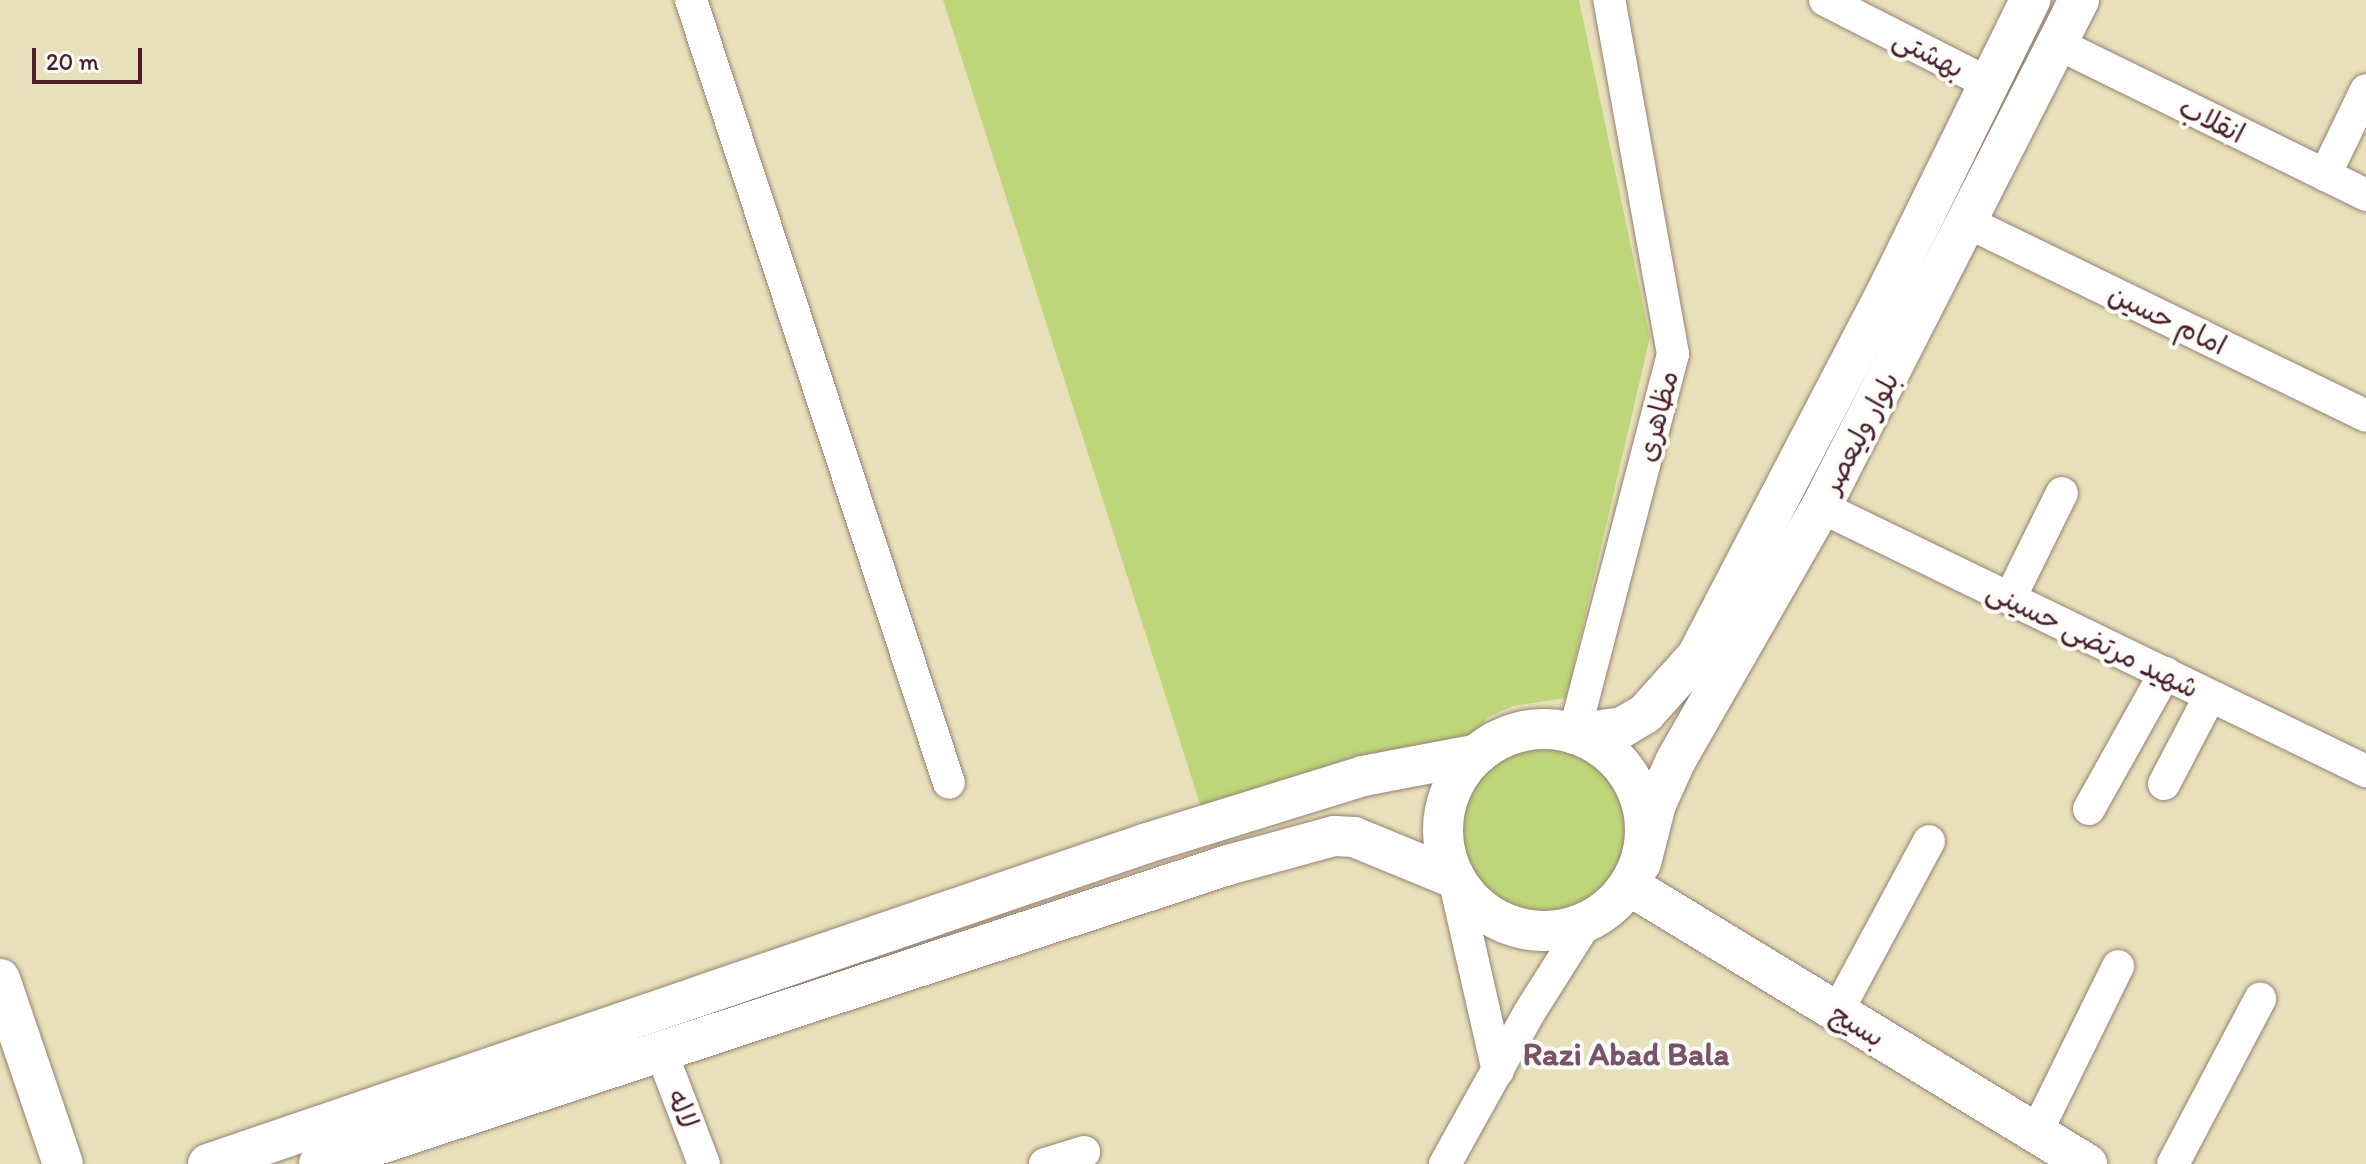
<!DOCTYPE html>
<html>
<head>
<meta charset="utf-8">
<style>
  body { margin:0 }
  #map { position:relative; width:2366px; height:1164px; overflow:hidden; background:#e7e0ba; font-family:Itim,"Playpen Sans Arabic",sans-serif }
  div>[style] { position:absolute }
  [style*='--x'] { left:calc(var(--x)*1px); top:calc(var(--y)*1px); width:calc(var(--w)*1px); rotate:calc(var(--a)*1deg) }
  .green>* { inset:0; background:#bed67a }
  .round { border-radius:50% }
  .roads { filter:drop-shadow(0 0 2px #988072) drop-shadow(0 0 2px #988072) }
  .minor>* { height:32px; margin:-16px; padding:0 16px; transform-origin:16px; border-radius:16px; background:#fff }
  .tertiary>* { height:40px; margin:-20px; padding:0 20px; transform-origin:20px; border-radius:20px; background:#fff }
  .tertiary>.ring { margin:-20px; padding:0; box-sizing:content-box; background:none; border:40px solid #fff; border-radius:50% }
  span { translate:-50% -50%; white-space:nowrap; text-align:center; line-height:1.15; -webkit-text-stroke:8px #fdfcf7; paint-order:stroke }
  .street-label { font-size:28px; color:#4a1f2b }
  .quarter-label { font-size:32px; color:#7a536a; font-weight:700 }
  .scale { position:absolute; left:32px; top:48px; width:110px; height:36px; box-sizing:border-box; border:4px solid #4a1f2b; border-top:0; padding-left:10px; font-size:24px; line-height:28px; white-space:nowrap; color:#4a1f2b; -webkit-text-stroke:6px #fdfcf7; paint-order:stroke }
</style>
</head>
<body>
<div id="map">
  <div class="green">
    <i style="clip-path:polygon(943px 0,1579px 0,1650px 337px,1566px 698px,1513px 706px,1488px 717px,1473px 736px,1202px 810px)"></i>
    <i class="round" style="left:1461px;top:746px;width:172px;height:172px"></i>
  </div>
  <div class="roads">
    <div class="minor">
      <i style="--x:691;--y:0;--w:824;--a:71.76"></i>
      <i style="--x:1825;--y:0;--w:185;--a:27"></i>
      <i style="--x:2058;--y:44;--w:343;--a:26.1"></i>
      <i style="--x:2325;--y:175;--w:94;--a:-64.2"></i>
      <i style="--x:1969;--y:223;--w:441;--a:25.9"></i>
      <i style="--x:1821;--y:507;--w:606;--a:25.85"></i>
      <i style="--x:2010;--y:598;--w:117;--a:-63.7"></i>
      <i style="--x:1574;--y:734;--w:393;--a:-75.4"></i>
      <i style="--x:1673;--y:354;--w:360;--a:-100.2"></i>
      <i style="--x:2164;--y:784;--w:99;--a:-62.4"></i>
      <i style="--x:2089;--y:809;--w:156;--a:-60.8"></i>
      <i style="--x:1454;--y:878;--w:198;--a:77.2"></i>
      <i style="--x:1837;--y:1012;--w:194;--a:-61.7"></i>
      <i style="--x:662;--y:1054;--w:118;--a:69.1"></i>
      <i style="--x:2036;--y:1133;--w:186;--a:-63.8"></i>
      <i style="--x:1045;--y:1164;--w:41;--a:-17.1"></i>
      <i style="--x:1445;--y:1164;--w:173;--a:-60.9"></i>
      <i style="--x:1529;--y:1013;--w:107;--a:-57.7"></i>
      <i style="--x:2173;--y:1164;--w:187;--a:-62.2"></i>
    </div>
    <div class="tertiary">
      <i class="ring" style="left:1443px;top:729px;width:162px;height:162px"></i>
      <i style="--x:1574;--y:734;--w:49;--a:-8.1"></i>
      <i style="--x:1623;--y:727;--w:26;--a:-31"></i>
      <i style="--x:1645;--y:714;--w:78;--a:-48.1"></i>
      <i style="--x:1697;--y:656;--w:418;--a:-62.5"></i>
      <i style="--x:1890;--y:285;--w:318;--a:-63.8"></i>
      <i style="--x:1641;--y:863;--w:61;--a:-75.7"></i>
      <i style="--x:1656;--y:804;--w:48;--a:-65.6"></i>
      <i style="--x:1676;--y:760;--w:292;--a:-60.2"></i>
      <i style="--x:1821;--y:507;--w:569;--a:-63.03"></i>
      <i style="--x:1630;--y:886;--w:535;--a:31.31"></i>
      <i style="--x:0;--y:979;--w:195;--a:71.2"></i>
      <i style="--x:208;--y:1164;--w:992;--a:-18.87"></i>
      <i style="--x:1147;--y:843;--w:226;--a:-17.2"></i>
      <i style="--x:1363;--y:776;--w:117;--a:-10.8"></i>
      <i style="--x:319;--y:1164;--w:957;--a:-18.21"></i>
      <i style="--x:1228;--y:865;--w:110;--a:-15.3"></i>
      <i style="--x:1334;--y:836;--w:20;--a:3"></i>
      <i style="--x:1354;--y:837;--w:108;--a:22.3"></i>
    </div>
  </div>
  <div class="street-label">
    <span style="left:1929px;top:53px;rotate:27deg">بهشتی</span>
    <span style="left:2212px;top:120px;rotate:26deg">انقلاب</span>
    <span style="left:2168px;top:319px;rotate:26deg">امام حسین</span>
    <span style="left:1657px;top:416px;rotate:-75deg">مظاهری</span>
    <span style="left:1860px;top:432px;rotate:-62deg">بلوار ولیعصر</span>
    <span style="left:2093px;top:639px;rotate:26deg">شهید مرتضی حسینی</span>
    <span style="left:1858px;top:1025px;rotate:31deg">بسیج</span>
    <span style="left:683px;top:1109px;rotate:69deg">لاله</span>
  </div>
  <div class="quarter-label">
    <span style="left:1626px;top:1054px">Razi Abad Bala</span>
  </div>
  <div class="scale">20 m</div>
</div>
</body>
</html>
